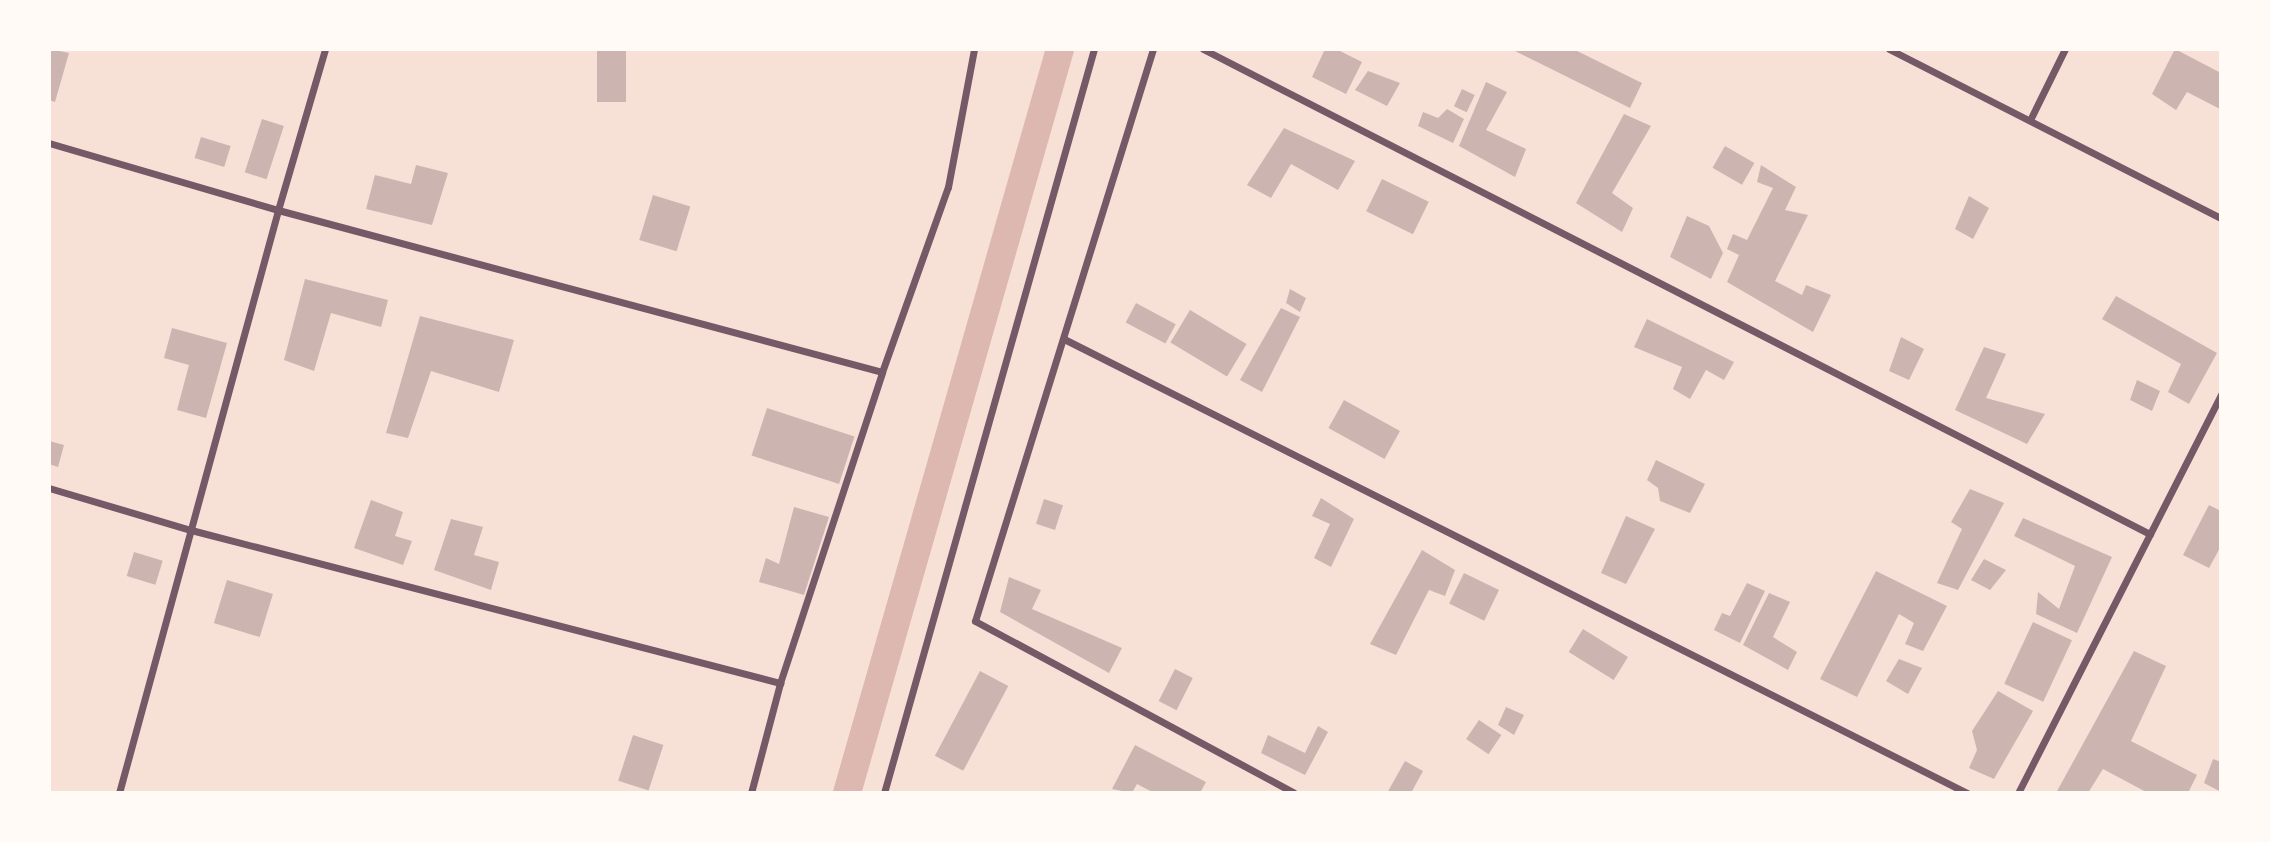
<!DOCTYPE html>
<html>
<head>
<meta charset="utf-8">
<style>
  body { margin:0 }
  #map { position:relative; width:2270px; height:842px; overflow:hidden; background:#f7e1d7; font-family:Poppins,sans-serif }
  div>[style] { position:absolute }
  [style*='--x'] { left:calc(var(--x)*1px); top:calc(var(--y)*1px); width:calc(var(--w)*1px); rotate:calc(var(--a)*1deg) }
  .canal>* { height:28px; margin:-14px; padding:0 14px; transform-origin:14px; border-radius:14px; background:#dcb8b0 }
  .building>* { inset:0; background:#ccb4b1; transform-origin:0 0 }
  .minor>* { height:7px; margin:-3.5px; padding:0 3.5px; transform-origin:3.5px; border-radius:3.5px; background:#755966 }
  span { translate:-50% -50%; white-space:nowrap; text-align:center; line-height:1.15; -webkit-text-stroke:5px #fffaf5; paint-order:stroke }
  .frame { position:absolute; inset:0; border:51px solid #fffaf5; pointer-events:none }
</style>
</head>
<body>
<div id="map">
  <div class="canal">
    <i style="--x:847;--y:793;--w:774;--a:-74.02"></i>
  </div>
  <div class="building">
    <i style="clip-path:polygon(50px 49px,69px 53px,55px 102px,49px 100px)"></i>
    <i style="left:597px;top:49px;width:29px;height:53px"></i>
    <i style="clip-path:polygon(1325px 49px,1336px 49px,1362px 62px,1346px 94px,1312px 77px)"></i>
    <i style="clip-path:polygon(1511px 49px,1573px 49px,1642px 83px,1630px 108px)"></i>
    <i style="clip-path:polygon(2175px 49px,2221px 73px,2220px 109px,2187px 92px,2176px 110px,2152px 94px)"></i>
    <i style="clip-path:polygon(1368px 71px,1400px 83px,1387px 106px,1355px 90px)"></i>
    <i style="clip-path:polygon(1486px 82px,1507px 92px,1486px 130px,1526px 149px,1515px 177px,1459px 146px)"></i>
    <i style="left:1462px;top:89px;width:14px;height:19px;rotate:25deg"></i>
    <i style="clip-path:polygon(1447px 109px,1464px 119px,1453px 143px,1418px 126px,1423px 112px,1438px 118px)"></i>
    <i style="clip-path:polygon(1624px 114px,1651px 126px,1612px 193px,1633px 208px,1622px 232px,1576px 203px)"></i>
    <i style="left:262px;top:119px;width:23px;height:56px;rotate:18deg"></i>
    <i style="clip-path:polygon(1284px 128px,1355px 161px,1338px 190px,1291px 164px,1271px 198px,1247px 185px)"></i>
    <i style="left:201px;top:137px;width:31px;height:22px;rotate:17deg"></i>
    <i style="left:1725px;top:146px;width:34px;height:25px;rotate:30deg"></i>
    <i style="clip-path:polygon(416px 165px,448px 173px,432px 225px,366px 209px,375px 175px,411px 184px)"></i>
    <i style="clip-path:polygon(1761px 165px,1796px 187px,1785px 210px,1808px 215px,1775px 281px,1802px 295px,1806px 285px,1831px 295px,1813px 332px,1727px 282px,1739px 255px,1727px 249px,1733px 234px,1747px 240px,1773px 188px,1757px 182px)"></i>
    <i style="left:1382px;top:179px;width:52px;height:36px;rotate:26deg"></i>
    <i style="left:653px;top:195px;width:39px;height:47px;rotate:17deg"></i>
    <i style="clip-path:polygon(1969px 196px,1989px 208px,1973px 239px,1955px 229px)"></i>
    <i style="clip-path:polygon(1687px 216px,1709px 226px,1723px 253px,1711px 279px,1670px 257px)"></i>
    <i style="clip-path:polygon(305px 279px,388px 300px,381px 327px,331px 313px,314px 371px,284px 360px)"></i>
    <i style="clip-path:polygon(1290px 289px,1306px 298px,1300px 312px,1286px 303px)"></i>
    <i style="clip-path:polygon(2116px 296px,2217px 353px,2189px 404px,2168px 392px,2181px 364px,2102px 319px)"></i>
    <i style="left:1136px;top:303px;width:45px;height:22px;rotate:28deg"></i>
    <i style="clip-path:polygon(1281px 308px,1300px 317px,1262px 392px,1240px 380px)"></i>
    <i style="left:1190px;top:310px;width:66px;height:38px;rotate:31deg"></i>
    <i style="clip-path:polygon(420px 316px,514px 340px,499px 392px,431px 371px,408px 438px,386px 433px)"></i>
    <i style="clip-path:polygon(1647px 319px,1734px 362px,1724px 380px,1706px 370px,1690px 399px,1673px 389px,1682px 367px,1634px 347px)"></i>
    <i style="clip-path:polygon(172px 328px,227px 343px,206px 418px,177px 410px,189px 365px,164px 358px)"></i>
    <i style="clip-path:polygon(1901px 337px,1924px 349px,1909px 380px,1889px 371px)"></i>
    <i style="clip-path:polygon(1984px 347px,2006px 354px,1986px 398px,2045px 414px,2027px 444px,1955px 410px)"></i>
    <i style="clip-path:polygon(2137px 380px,2160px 391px,2152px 411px,2130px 400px)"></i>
    <i style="left:1344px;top:400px;width:64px;height:32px;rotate:29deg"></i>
    <i style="left:767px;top:408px;width:92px;height:50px;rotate:18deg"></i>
    <i style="clip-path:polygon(49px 441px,64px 445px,58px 467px,49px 464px)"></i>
    <i style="clip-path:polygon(1656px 460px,1705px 484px,1690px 513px,1660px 501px,1658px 488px,1647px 480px)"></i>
    <i style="clip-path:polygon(1970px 489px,2004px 503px,1958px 590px,1937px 583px,1962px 529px,1951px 522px)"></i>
    <i style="clip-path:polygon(1321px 498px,1354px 519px,1331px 567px,1314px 558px,1330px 524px,1312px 516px)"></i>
    <i style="left:1044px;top:499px;width:20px;height:26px;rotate:18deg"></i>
    <i style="clip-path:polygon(371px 500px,403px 512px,395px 536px,412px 541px,403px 565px,354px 548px)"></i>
    <i style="clip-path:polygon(2209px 505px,2221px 511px,2221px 546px,2209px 568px,2183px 555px)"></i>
    <i style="clip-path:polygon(794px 507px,829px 517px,804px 595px,759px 582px,766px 558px,779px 564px)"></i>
    <i style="clip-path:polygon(1626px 516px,1655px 529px,1626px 584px,1601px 573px)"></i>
    <i style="clip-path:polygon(2023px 518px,2112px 557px,2077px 633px,2036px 614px,2038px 592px,2059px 609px,2075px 566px,2014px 536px)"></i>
    <i style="clip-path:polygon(451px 519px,483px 527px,474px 555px,499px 562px,491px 590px,434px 570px)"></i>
    <i style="clip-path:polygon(1422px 550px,1455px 570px,1445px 596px,1429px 590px,1396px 655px,1370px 644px)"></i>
    <i style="left:134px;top:552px;width:30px;height:25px;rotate:17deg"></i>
    <i style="clip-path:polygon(1984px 559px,2006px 570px,1990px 590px,1971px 580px)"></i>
    <i style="clip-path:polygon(1876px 571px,1947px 606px,1923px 651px,1905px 644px,1914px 623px,1899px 614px,1857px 697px,1820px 679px)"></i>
    <i style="left:1464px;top:573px;width:39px;height:34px;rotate:26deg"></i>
    <i style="clip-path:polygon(1009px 577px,1041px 590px,1032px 609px,1122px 648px,1109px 673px,1000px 612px)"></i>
    <i style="left:227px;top:580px;width:48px;height:45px;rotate:17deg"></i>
    <i style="clip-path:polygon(1747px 583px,1765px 591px,1740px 643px,1714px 630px,1722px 613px,1730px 616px)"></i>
    <i style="clip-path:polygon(1769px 593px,1790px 602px,1773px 637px,1797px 652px,1788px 670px,1743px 645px)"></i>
    <i style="left:2033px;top:622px;width:43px;height:68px;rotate:25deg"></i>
    <i style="left:1583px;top:629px;width:53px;height:27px;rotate:32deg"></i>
    <i style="clip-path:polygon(2134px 651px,2166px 666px,2131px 741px,2197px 775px,2188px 793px,2148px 793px,2103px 769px,2088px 793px,2056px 793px)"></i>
    <i style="clip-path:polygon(1899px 659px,1922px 668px,1908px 694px,1886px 681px)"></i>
    <i style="left:1175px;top:669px;width:20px;height:36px;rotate:27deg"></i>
    <i style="left:980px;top:671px;width:32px;height:96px;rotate:28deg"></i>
    <i style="clip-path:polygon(1998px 691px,2033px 711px,1994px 779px,1969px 768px,1977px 750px,1972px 731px)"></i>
    <i style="clip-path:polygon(1506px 707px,1524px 715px,1514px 735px,1498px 725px)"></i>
    <i style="left:1479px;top:720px;width:27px;height:23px;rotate:34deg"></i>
    <i style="clip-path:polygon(1318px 726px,1328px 732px,1305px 775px,1261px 753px,1268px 735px,1305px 753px)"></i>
    <i style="left:633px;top:735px;width:32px;height:48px;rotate:18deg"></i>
    <i style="clip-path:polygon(1135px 745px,1206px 782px,1200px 793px,1154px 793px,1137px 784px,1132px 793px,1112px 789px)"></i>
    <i style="clip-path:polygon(2213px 759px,2221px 762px,2221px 792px,2204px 783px)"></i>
    <i style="clip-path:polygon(1405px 761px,1423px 771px,1411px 793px,1387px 793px)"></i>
  </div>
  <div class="minor">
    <i style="--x:1153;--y:49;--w:599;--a:107.29"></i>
    <i style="--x:975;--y:621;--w:362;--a:28.3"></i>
    <i style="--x:1203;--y:49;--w:1064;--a:27.12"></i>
    <i style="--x:1889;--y:49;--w:373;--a:27"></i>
    <i style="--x:2030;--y:120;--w:79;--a:-63.8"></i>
    <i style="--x:49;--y:143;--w:239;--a:16.3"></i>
    <i style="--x:278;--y:210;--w:625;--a:15.01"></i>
    <i style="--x:1064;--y:339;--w:1011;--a:26.69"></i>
    <i style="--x:49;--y:488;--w:148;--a:16.5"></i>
    <i style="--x:191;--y:530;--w:609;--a:14.56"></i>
    <i style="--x:119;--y:793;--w:604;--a:-74.74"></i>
    <i style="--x:278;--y:210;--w:168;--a:-73.7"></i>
    <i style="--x:751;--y:793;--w:114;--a:-75.2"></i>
    <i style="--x:780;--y:683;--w:327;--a:-71.8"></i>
    <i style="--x:882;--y:372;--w:196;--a:-70.4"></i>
    <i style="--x:948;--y:187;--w:140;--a:-79.3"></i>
    <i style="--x:884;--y:793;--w:773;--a:-74.24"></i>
    <i style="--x:2018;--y:793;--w:448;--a:-63"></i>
  </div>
  <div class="frame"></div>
</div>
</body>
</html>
